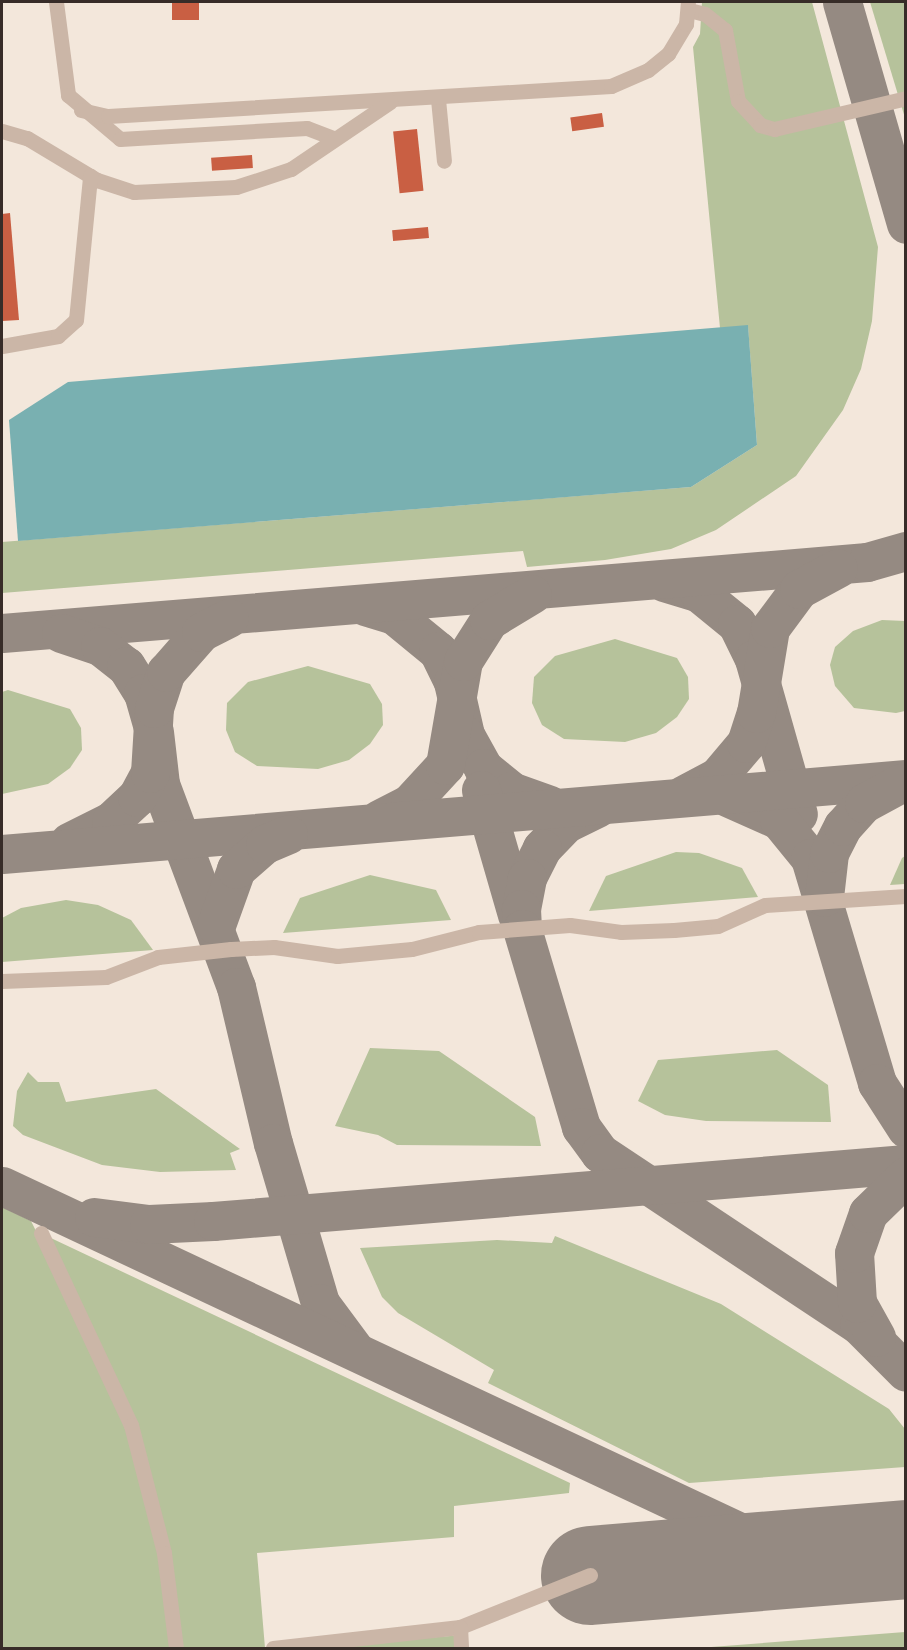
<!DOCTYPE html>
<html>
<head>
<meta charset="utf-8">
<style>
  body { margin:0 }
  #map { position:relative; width:907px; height:1650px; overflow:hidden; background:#f3e7db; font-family:"Fira Sans Condensed",sans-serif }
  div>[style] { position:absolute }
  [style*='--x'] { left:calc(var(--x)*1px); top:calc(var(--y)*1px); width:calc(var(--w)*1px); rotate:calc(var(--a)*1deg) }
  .green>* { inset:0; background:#b6c29b }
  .water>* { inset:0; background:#79b0b1 }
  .taxiway>* { height:39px; margin:-19.5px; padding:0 19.5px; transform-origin:19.5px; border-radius:19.5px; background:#958a82 }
  .runway>* { height:99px; margin:-49.5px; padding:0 49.5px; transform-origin:49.5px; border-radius:49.5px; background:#958a82 }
  .building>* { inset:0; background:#c95f43; transform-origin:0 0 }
  .minor>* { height:15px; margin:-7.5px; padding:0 7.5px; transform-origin:7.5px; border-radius:7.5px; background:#cbb6a7 }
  span { translate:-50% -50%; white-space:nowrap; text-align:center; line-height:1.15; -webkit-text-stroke:5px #faf1e8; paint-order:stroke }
  .frame { position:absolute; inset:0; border:3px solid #372c28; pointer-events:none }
</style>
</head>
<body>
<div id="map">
  <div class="green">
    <i style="clip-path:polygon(702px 2px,812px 2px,878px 247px,872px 321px,861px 369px,843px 410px,796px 476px,716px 530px,671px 549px,605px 560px,527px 567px,523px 551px,2px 593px,2px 542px,691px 487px,757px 445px,748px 326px,720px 328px,693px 47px,700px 34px)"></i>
    <i style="clip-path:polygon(870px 2px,905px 2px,905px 118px)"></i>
    <i style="clip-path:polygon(882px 620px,905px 621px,905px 711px,896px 713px,854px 708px,835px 686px,830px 665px,835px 647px,853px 631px)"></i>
    <i style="clip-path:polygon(615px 639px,677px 658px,688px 677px,689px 699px,677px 717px,656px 733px,625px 742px,564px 739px,542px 725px,532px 703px,534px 677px,555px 656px)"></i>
    <i style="clip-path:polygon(308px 666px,370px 684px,382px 704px,383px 725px,370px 744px,349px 760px,318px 769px,257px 766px,235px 752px,226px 730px,227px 703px,248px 682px)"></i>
    <i style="clip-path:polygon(8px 690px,70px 709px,81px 728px,82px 750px,70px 768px,48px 784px,2px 794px,2px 692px)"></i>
    <i style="clip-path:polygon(676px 852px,699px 853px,742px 868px,758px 897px,589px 911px,606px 876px)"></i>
    <i style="clip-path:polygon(905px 856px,905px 884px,890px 885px,902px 858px)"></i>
    <i style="clip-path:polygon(370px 875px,436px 890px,451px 920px,283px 933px,300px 898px)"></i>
    <i style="clip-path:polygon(66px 900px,98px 905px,131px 920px,153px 950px,2px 962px,2px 918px,21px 908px)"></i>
    <i style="clip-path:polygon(370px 1048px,439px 1051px,535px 1117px,541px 1146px,397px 1145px,378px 1135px,335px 1126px)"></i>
    <i style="clip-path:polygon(777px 1050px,828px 1085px,831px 1122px,706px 1121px,665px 1115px,638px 1101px,658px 1060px)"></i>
    <i style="clip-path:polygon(28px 1072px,38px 1082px,59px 1082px,66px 1102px,156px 1089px,240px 1149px,230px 1153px,236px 1170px,160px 1172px,102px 1165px,23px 1135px,13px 1126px,17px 1091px)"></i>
    <i style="clip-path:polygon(2px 1207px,31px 1221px,36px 1231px,570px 1483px,569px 1493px,454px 1506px,454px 1537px,257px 1553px,265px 1648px,2px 1648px)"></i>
    <i style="clip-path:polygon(555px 1236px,721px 1304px,889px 1409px,905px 1429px,905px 1467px,689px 1483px,488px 1383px,494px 1370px,398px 1313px,382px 1297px,360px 1248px,497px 1240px,552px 1243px)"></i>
    <i style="clip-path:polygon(905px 1632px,905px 1648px,698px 1648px)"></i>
    <i style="clip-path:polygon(463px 1635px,462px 1648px,298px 1648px)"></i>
  </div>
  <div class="water">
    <i style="clip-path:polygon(748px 325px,757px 445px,691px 487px,18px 541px,9px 420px,68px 382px)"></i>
  </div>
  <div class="taxiway">
    <i style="--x:842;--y:2;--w:231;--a:73.9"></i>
    <i style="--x:664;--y:582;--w:37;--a:17"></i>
    <i style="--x:699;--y:593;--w:49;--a:39.2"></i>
    <i style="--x:737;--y:624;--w:39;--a:64"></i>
    <i style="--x:754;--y:659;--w:161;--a:74.2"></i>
    <i style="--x:365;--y:606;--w:30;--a:17"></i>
    <i style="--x:394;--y:615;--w:57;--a:39.3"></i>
    <i style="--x:438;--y:651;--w:34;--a:64"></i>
    <i style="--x:453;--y:682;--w:54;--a:77.2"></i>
    <i style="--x:465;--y:735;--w:38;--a:61"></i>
    <i style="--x:483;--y:768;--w:36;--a:39"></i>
    <i style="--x:511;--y:791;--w:41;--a:19.7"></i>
    <i style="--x:2;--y:633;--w:868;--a:-4.69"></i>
    <i style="--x:867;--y:562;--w:41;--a:-15.8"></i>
    <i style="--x:61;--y:633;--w:41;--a:18.4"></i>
    <i style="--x:100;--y:646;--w:33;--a:38"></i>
    <i style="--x:126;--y:666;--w:32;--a:58"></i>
    <i style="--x:143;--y:693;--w:35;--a:74"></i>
    <i style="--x:154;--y:732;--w:52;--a:83.4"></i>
    <i style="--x:160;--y:784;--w:217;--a:69.5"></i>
    <i style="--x:236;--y:987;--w:160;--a:76.7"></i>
    <i style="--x:273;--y:1143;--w:167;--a:73.6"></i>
    <i style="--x:320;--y:1303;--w:57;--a:53.5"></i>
    <i style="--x:481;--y:790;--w:130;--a:73.9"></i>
    <i style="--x:683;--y:795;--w:40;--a:-28"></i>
    <i style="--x:718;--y:776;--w:43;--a:-49.7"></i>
    <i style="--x:746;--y:743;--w:32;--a:-72"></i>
    <i style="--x:756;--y:713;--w:86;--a:-80.6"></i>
    <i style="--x:770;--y:628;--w:49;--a:-53.4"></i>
    <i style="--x:799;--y:589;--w:44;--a:-28.3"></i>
    <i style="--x:727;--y:797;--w:57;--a:23.9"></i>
    <i style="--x:779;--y:820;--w:49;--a:50.8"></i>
    <i style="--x:810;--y:858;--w:235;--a:73.4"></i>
    <i style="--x:877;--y:1083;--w:54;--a:57.2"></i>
    <i style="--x:597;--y:808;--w:34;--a:154"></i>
    <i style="--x:566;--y:823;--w:35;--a:134"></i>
    <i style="--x:542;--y:848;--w:34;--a:117"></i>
    <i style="--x:527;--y:878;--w:32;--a:101"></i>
    <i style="--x:521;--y:909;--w:20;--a:87"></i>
    <i style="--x:522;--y:929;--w:207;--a:73.4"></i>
    <i style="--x:581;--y:1127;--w:32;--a:54"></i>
    <i style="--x:600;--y:1153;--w:311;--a:33.6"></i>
    <i style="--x:859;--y:1325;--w:66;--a:45"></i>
    <i style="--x:379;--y:819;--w:35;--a:-27"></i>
    <i style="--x:410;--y:803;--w:52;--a:-47.4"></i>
    <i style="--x:445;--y:765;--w:106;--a:-80.2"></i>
    <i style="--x:463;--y:661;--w:49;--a:-57.6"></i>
    <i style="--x:489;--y:620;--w:50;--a:-31.2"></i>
    <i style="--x:69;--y:842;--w:47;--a:-26.6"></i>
    <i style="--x:111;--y:821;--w:35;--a:-43"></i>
    <i style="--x:137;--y:797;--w:27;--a:-62"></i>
    <i style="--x:150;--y:773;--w:65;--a:-86.5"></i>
    <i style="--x:154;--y:708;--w:38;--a:-72"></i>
    <i style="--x:166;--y:672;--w:53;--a:-48.8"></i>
    <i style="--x:201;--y:632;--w:31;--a:-27"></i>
    <i style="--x:2;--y:854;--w:907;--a:-4.74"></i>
    <i style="--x:824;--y:897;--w:44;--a:-83.5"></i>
    <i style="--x:829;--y:853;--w:30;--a:-63"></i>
    <i style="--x:843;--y:826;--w:31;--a:-48"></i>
    <i style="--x:864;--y:803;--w:42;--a:-28.4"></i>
    <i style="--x:216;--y:925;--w:59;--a:-70.3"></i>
    <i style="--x:236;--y:869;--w:38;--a:-41"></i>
    <i style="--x:265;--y:844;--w:25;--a:-23"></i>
    <i style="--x:2;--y:1186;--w:817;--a:25.12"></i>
    <i style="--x:742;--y:1533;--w:72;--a:12.1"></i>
    <i style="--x:812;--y:1548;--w:66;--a:2.6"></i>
    <i style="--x:94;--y:1217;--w:55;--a:7.3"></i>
    <i style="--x:149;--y:1224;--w:64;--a:-2.7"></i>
    <i style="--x:213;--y:1221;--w:695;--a:-4.7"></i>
    <i style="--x:876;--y:1337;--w:39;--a:-119"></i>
    <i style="--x:857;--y:1303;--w:50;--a:-93.4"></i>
    <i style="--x:854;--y:1253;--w:42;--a:-70.7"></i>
    <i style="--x:868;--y:1213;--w:53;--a:-44.2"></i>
  </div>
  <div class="runway">
    <i style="--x:590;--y:1575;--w:317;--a:-4.7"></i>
  </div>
  <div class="building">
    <i style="left:172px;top:2px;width:27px;height:18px"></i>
    <i style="left:602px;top:113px;width:14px;height:32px;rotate:82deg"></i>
    <i style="left:417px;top:129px;width:62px;height:24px;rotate:84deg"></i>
    <i style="left:252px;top:155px;width:13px;height:41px;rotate:86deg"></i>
    <i style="clip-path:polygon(10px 213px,19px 320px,2px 321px,2px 214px)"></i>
    <i style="left:428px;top:227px;width:11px;height:36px;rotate:85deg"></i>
  </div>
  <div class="minor">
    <i style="--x:56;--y:2;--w:94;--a:82.6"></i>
    <i style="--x:68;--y:95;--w:68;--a:40.2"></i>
    <i style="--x:120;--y:139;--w:187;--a:-3.4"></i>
    <i style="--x:307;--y:128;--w:28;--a:21"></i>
    <i style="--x:689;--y:10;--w:16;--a:14"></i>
    <i style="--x:705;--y:14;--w:26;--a:39"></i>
    <i style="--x:725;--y:30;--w:72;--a:79.6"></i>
    <i style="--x:738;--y:101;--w:33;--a:47"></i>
    <i style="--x:760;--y:125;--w:15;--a:16"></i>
    <i style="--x:774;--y:129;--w:136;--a:-13.2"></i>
    <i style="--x:438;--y:99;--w:62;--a:84.5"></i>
    <i style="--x:81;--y:110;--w:28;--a:13"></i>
    <i style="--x:108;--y:116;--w:504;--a:-3.41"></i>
    <i style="--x:611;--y:86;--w:40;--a:-23.4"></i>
    <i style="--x:648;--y:70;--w:26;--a:-39"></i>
    <i style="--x:668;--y:54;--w:35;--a:-59"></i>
    <i style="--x:686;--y:24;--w:22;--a:-85"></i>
    <i style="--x:2;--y:131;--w:26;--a:16"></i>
    <i style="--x:27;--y:138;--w:82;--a:31"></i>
    <i style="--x:97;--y:180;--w:39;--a:18"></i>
    <i style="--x:134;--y:192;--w:102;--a:-2.8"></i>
    <i style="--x:236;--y:187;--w:58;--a:-18.1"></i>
    <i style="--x:291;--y:169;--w:120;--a:-34.1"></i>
    <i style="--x:2;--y:346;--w:57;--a:-10.1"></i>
    <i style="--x:58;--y:336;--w:24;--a:-42"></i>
    <i style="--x:76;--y:320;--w:145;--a:-84.4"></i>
    <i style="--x:2;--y:981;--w:104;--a:-2.2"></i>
    <i style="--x:106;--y:977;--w:56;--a:-21"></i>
    <i style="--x:158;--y:957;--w:73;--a:-6.3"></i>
    <i style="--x:231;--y:949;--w:43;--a:-2.7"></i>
    <i style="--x:274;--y:947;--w:64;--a:8.1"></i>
    <i style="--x:337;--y:956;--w:75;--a:-5.3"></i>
    <i style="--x:412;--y:949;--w:69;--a:-14.2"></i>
    <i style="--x:479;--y:932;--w:91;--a:-4.4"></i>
    <i style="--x:570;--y:925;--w:51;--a:7.8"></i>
    <i style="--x:621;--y:932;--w:53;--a:-2.2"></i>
    <i style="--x:674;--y:930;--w:44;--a:-5.2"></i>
    <i style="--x:718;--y:926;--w:51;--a:-24.1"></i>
    <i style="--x:765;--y:905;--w:141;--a:-3.7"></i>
    <i style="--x:41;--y:1233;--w:212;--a:64.9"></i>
    <i style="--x:131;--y:1425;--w:132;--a:75.5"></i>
    <i style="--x:164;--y:1553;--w:96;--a:82.8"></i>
    <i style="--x:460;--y:1627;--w:140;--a:-21.8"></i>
    <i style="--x:273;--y:1648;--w:188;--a:-6.4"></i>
    <i style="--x:460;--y:1627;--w:21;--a:87"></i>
  </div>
  <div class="frame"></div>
</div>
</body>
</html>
